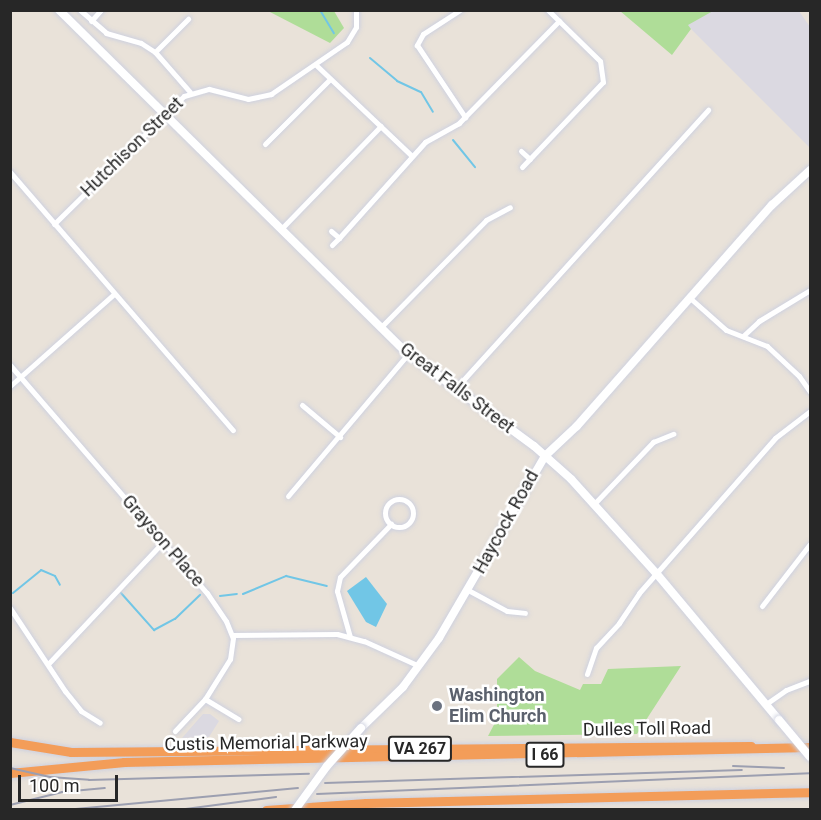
<!DOCTYPE html>
<html>
<head>
<meta charset="utf-8">
<style>
  body { margin:0 }
  #map { position:relative; width:821px; height:820px; overflow:hidden; background:#e9e2d9; font-family:Roboto,sans-serif }
  div>[style] { position:absolute }
  [style*='--x'] { left:calc(var(--x)*1px); top:calc(var(--y)*1px); width:calc(var(--w)*1px); rotate:calc(var(--a)*1deg) }
  .industrial>* { inset:0; background:#dbd9e1 }
  .green>* { inset:0; background:#afdd98 }
  .water>* { inset:0; background:#71c6e6 }
  .stream>* { height:2px; margin:-1px; padding:0 1px; transform-origin:1px; border-radius:1px; background:#71c6e6 }
  .roads { filter:drop-shadow(0 0 2px #ced1df) drop-shadow(0 0 2px #ced1df) }
  .street>* { height:5px; margin:-2.5px; padding:0 2.5px; transform-origin:2.5px; border-radius:2.5px; background:#fff }
  .street>.ring { margin:-2.5px; padding:0; box-sizing:content-box; background:none; border:5px solid #fff; border-radius:50% }
  .secondary>* { height:8px; margin:-4px; padding:0 4px; transform-origin:4px; border-radius:4px; background:#fff }
  .highway>* { height:9px; margin:-4.5px; padding:0 4.5px; transform-origin:4.5px; border-radius:4.5px; background:#f39d59 }
  .rail>* { height:2px; margin:-1px; padding:0 1px; transform-origin:1px; border-radius:1px; background:#9c9fb0 }
  .bridges { filter:drop-shadow(0 0 2px #ced1df) drop-shadow(0 0 2px #ced1df) }
  .secondary-bridge>* { height:8px; margin:-4px; padding:0 4px; transform-origin:4px; border-radius:4px; background:#fff }
  .dots>* { width:16px; height:16px; translate:-50% -50%; box-sizing:border-box; border:3px solid #fff; border-radius:50% }
  span { translate:-50% -50%; white-space:nowrap; text-align:center; line-height:1.15; -webkit-text-stroke:5px #fff; paint-order:stroke }
  .shield-label span { padding:2px 4px; background:#fff; border:2px solid; border-radius:4px; -webkit-text-stroke-width:0 }
  .shield-label { font-size:16px; color:#272727; font-weight:700 }
  .street-label { font-size:18px; color:#272727 }
  .worship-label { font-size:18px; color:#5b616d; font-weight:700 }
  .left { translate:0 -50%; text-align:left }
  .frame { position:absolute; inset:0; border:12px solid #272727; pointer-events:none }
  .scale { position:absolute; left:18px; top:775px; width:100px; height:27px; box-sizing:border-box; border:3px solid #272727; border-top:0; padding-left:8px; font-size:18px; line-height:21px; white-space:nowrap; color:#272727; -webkit-text-stroke:4px #fff; paint-order:stroke }
</style>
</head>
<body>
<div id="map">
  <div class="industrial">
    <i style="clip-path:polygon(709px 11px,799px 11px,810px 27px,810px 148px,687px 25px)"></i>
    <i style="clip-path:polygon(203px 714px,210px 714px,219px 721px,209px 737px,182px 738px)"></i>
  </div>
  <div class="green">
    <i style="clip-path:polygon(268px 11px,334px 11px,344px 28px,330px 43px)"></i>
    <i style="clip-path:polygon(620px 11px,713px 11px,688px 25px,691px 29px,672px 55px)"></i>
    <i style="clip-path:polygon(519px 657px,535px 671px,580px 690px,583px 684px,601px 684px,608px 669px,681px 666px,637px 734px,488px 736px,497px 719px,497px 679px)"></i>
  </div>
  <div class="water">
    <i style="clip-path:polygon(366px 577px,387px 604px,376px 627px,366px 622px,347px 591px)"></i>
  </div>
  <div class="stream">
    <i style="--x:320;--y:10;--w:27;--a:59"></i>
    <i style="--x:370;--y:58;--w:35;--a:40"></i>
    <i style="--x:397;--y:81;--w:26;--a:25"></i>
    <i style="--x:421;--y:92;--w:23;--a:59"></i>
    <i style="--x:453;--y:140;--w:35;--a:51"></i>
    <i style="--x:13;--y:593;--w:36;--a:-39"></i>
    <i style="--x:41;--y:570;--w:15;--a:23"></i>
    <i style="--x:55;--y:576;--w:10;--a:61"></i>
    <i style="--x:121;--y:593;--w:50;--a:48.3"></i>
    <i style="--x:154;--y:630;--w:24;--a:-28"></i>
    <i style="--x:175;--y:619;--w:35;--a:-44"></i>
    <i style="--x:243;--y:594;--w:47;--a:-22.7"></i>
    <i style="--x:286;--y:576;--w:42;--a:13.7"></i>
    <i style="--x:220;--y:596;--w:17;--a:-7"></i>
  </div>
  <div class="roads">
    <div class="street">
      <i style="--x:80;--y:10;--w:35;--a:41"></i>
      <i style="--x:106;--y:33;--w:36;--a:16"></i>
      <i style="--x:141;--y:43;--w:17;--a:33"></i>
      <i style="--x:155;--y:52;--w:53;--a:48.8"></i>
      <i style="--x:460;--y:10;--w:44;--a:147"></i>
      <i style="--x:423;--y:34;--w:13;--a:119"></i>
      <i style="--x:417;--y:45;--w:87;--a:56.3"></i>
      <i style="--x:91;--y:21;--w:15;--a:-48"></i>
      <i style="--x:155;--y:52;--w:47;--a:-45"></i>
      <i style="--x:316;--y:65;--w:132;--a:43.5"></i>
      <i style="--x:265;--y:144;--w:92;--a:-45"></i>
      <i style="--x:521;--y:151;--w:12;--a:42"></i>
      <i style="--x:522;--y:167;--w:117;--a:-46.4"></i>
      <i style="--x:603;--y:82;--w:21;--a:-98"></i>
      <i style="--x:600;--y:61;--w:73;--a:-135.6"></i>
      <i style="--x:10;--y:172;--w:341;--a:49.2"></i>
      <i style="--x:54;--y:224;--w:182;--a:-44.6"></i>
      <i style="--x:184;--y:96;--w:26;--a:-16"></i>
      <i style="--x:209;--y:89;--w:40;--a:14.4"></i>
      <i style="--x:248;--y:99;--w:24;--a:-12"></i>
      <i style="--x:271;--y:94;--w:92;--a:-34.4"></i>
      <i style="--x:347;--y:42;--w:17;--a:-59"></i>
      <i style="--x:356;--y:27;--w:17;--a:-90"></i>
      <i style="--x:282;--y:228;--w:142;--a:-45.9"></i>
      <i style="--x:331;--y:231;--w:11;--a:41"></i>
      <i style="--x:339;--y:238;--w:10;--a:135"></i>
      <i style="--x:339;--y:238;--w:129;--a:-48.1"></i>
      <i style="--x:425;--y:142;--w:39;--a:-29"></i>
      <i style="--x:459;--y:123;--w:143;--a:-45.6"></i>
      <i style="--x:690;--y:298;--w:48;--a:41.6"></i>
      <i style="--x:726;--y:330;--w:44;--a:21.3"></i>
      <i style="--x:767;--y:346;--w:44;--a:43.2"></i>
      <i style="--x:799;--y:376;--w:19;--a:55"></i>
      <i style="--x:382;--y:326;--w:148;--a:-45.5"></i>
      <i style="--x:486;--y:220;--w:27;--a:-28"></i>
      <i style="--x:743;--y:336;--w:22;--a:-43"></i>
      <i style="--x:759;--y:321;--w:60;--a:-31.3"></i>
      <i style="--x:10;--y:365;--w:301;--a:49.2"></i>
      <i style="--x:207;--y:593;--w:34;--a:56"></i>
      <i style="--x:226;--y:621;--w:18;--a:68"></i>
      <i style="--x:233;--y:638;--w:21;--a:98"></i>
      <i style="--x:230;--y:659;--w:47;--a:122"></i>
      <i style="--x:205;--y:699;--w:44;--a:133.2"></i>
      <i style="--x:10;--y:386;--w:139;--a:-41.5"></i>
      <i style="--x:455;--y:389;--w:377;--a:-47.8"></i>
      <i style="--x:302;--y:405;--w:50;--a:40.1"></i>
      <i style="--x:288;--y:496;--w:186;--a:-49.8"></i>
      <i class="ring" style="left:385px;top:499px;width:23px;height:23px"></i>
      <i style="--x:594;--y:504;--w:86;--a:-46.4"></i>
      <i style="--x:653;--y:442;--w:22;--a:-22"></i>
      <i style="--x:468;--y:590;--w:44;--a:28.3"></i>
      <i style="--x:507;--y:611;--w:18;--a:6"></i>
      <i style="--x:762;--y:606;--w:78;--a:-52.3"></i>
      <i style="--x:10;--y:608;--w:100;--a:56.5"></i>
      <i style="--x:65;--y:691;--w:26;--a:51"></i>
      <i style="--x:81;--y:711;--w:22;--a:32"></i>
      <i style="--x:232;--y:635;--w:105;--a:-0.5"></i>
      <i style="--x:337;--y:634;--w:28;--a:15"></i>
      <i style="--x:364;--y:641;--w:60;--a:24.4"></i>
      <i style="--x:350;--y:637;--w:48;--a:-105.8"></i>
      <i style="--x:337;--y:591;--w:14;--a:-78"></i>
      <i style="--x:340;--y:577;--w:74;--a:-46.1"></i>
      <i style="--x:48;--y:664;--w:168;--a:-46.7"></i>
      <i style="--x:587;--y:674;--w:28;--a:-71"></i>
      <i style="--x:596;--y:648;--w:34;--a:-47"></i>
      <i style="--x:619;--y:623;--w:36;--a:-56"></i>
      <i style="--x:639;--y:593;--w:206;--a:-48.7"></i>
      <i style="--x:775;--y:438;--w:44;--a:-37.6"></i>
      <i style="--x:205;--y:699;--w:39;--a:31"></i>
      <i style="--x:766;--y:704;--w:24;--a:-35"></i>
      <i style="--x:786;--y:690;--w:26;--a:-21"></i>
    </div>
    <div class="secondary">
      <i style="--x:59;--y:10;--w:486;--a:44.6"></i>
      <i style="--x:405;--y:351;--w:160;--a:36.4"></i>
      <i style="--x:534;--y:446;--w:50;--a:41.7"></i>
      <i style="--x:571;--y:479;--w:127;--a:47.9"></i>
      <i style="--x:656;--y:573;--w:192;--a:50.1"></i>
      <i style="--x:361;--y:728;--w:59;--a:-44.3"></i>
      <i style="--x:403;--y:687;--w:61;--a:-53.7"></i>
      <i style="--x:439;--y:638;--w:211;--a:-59.8"></i>
      <i style="--x:545;--y:456;--w:44;--a:-43.2"></i>
      <i style="--x:577;--y:426;--w:295;--a:-48.6"></i>
      <i style="--x:772;--y:205;--w:52;--a:-42.6"></i>
    </div>
    <div class="highway">
      <i style="--x:10;--y:742;--w:62;--a:9.3"></i>
      <i style="--x:71;--y:752;--w:680;--a:-0.51"></i>
      <i style="--x:10;--y:773;--w:115;--a:-5.5"></i>
      <i style="--x:124;--y:762;--w:686;--a:-1.25"></i>
      <i style="--x:266;--y:810;--w:100;--a:-4"></i>
      <i style="--x:366;--y:803;--w:444;--a:-1.4"></i>
    </div>
  </div>
  <div class="rail">
    <i style="--x:733;--y:766;--w:51;--a:2.2"></i>
    <i style="--x:10;--y:768;--w:41;--a:12.7"></i>
    <i style="--x:50;--y:777;--w:39;--a:4"></i>
    <i style="--x:89;--y:780;--w:220;--a:-1.6"></i>
    <i style="--x:325;--y:783;--w:417;--a:-1.8"></i>
    <i style="--x:317;--y:794;--w:493;--a:-2.4"></i>
    <i style="--x:10;--y:805;--w:54;--a:-14"></i>
    <i style="--x:62;--y:792;--w:43;--a:-5.3"></i>
    <i style="--x:65;--y:810;--w:234;--a:-5.4"></i>
    <i style="--x:178;--y:810;--w:99;--a:-7.6"></i>
  </div>
  <div class="bridges">
    <div class="secondary-bridge">
      <i style="--x:779;--y:720;--w:48;--a:50"></i>
      <i style="--x:295;--y:810;--w:54;--a:-54"></i>
      <i style="--x:327;--y:766;--w:51;--a:-48.2"></i>
    </div>
  </div>
  <div class="dots">
    <i style="left:437px;top:706px;background:#6b7280"></i>
  </div>
  <div class="shield-label">
    <span style="left:420px;top:749px">VA 267</span>
    <span style="left:545px;top:755px">I 66</span>
  </div>
  <div class="street-label">
    <span style="left:132px;top:147px;rotate:-44deg">Hutchison Street</span>
    <span style="left:457px;top:388px;rotate:37deg">Great Falls Street</span>
    <span style="left:506px;top:522px;rotate:-61deg">Haycock Road</span>
    <span style="left:163px;top:541px;rotate:49deg">Grayson Place</span>
    <span style="left:647px;top:729px;rotate:-1deg">Dulles Toll Road</span>
    <span style="left:266px;top:743px;rotate:-1deg">Custis Memorial Parkway</span>
  </div>
  <div class="worship-label">
    <span class="left" style="left:449px;top:706px">Washington<br>Elim Church</span>
  </div>
  <div class="frame"></div>
  <div class="scale">100 m</div>
</div>
</body>
</html>
